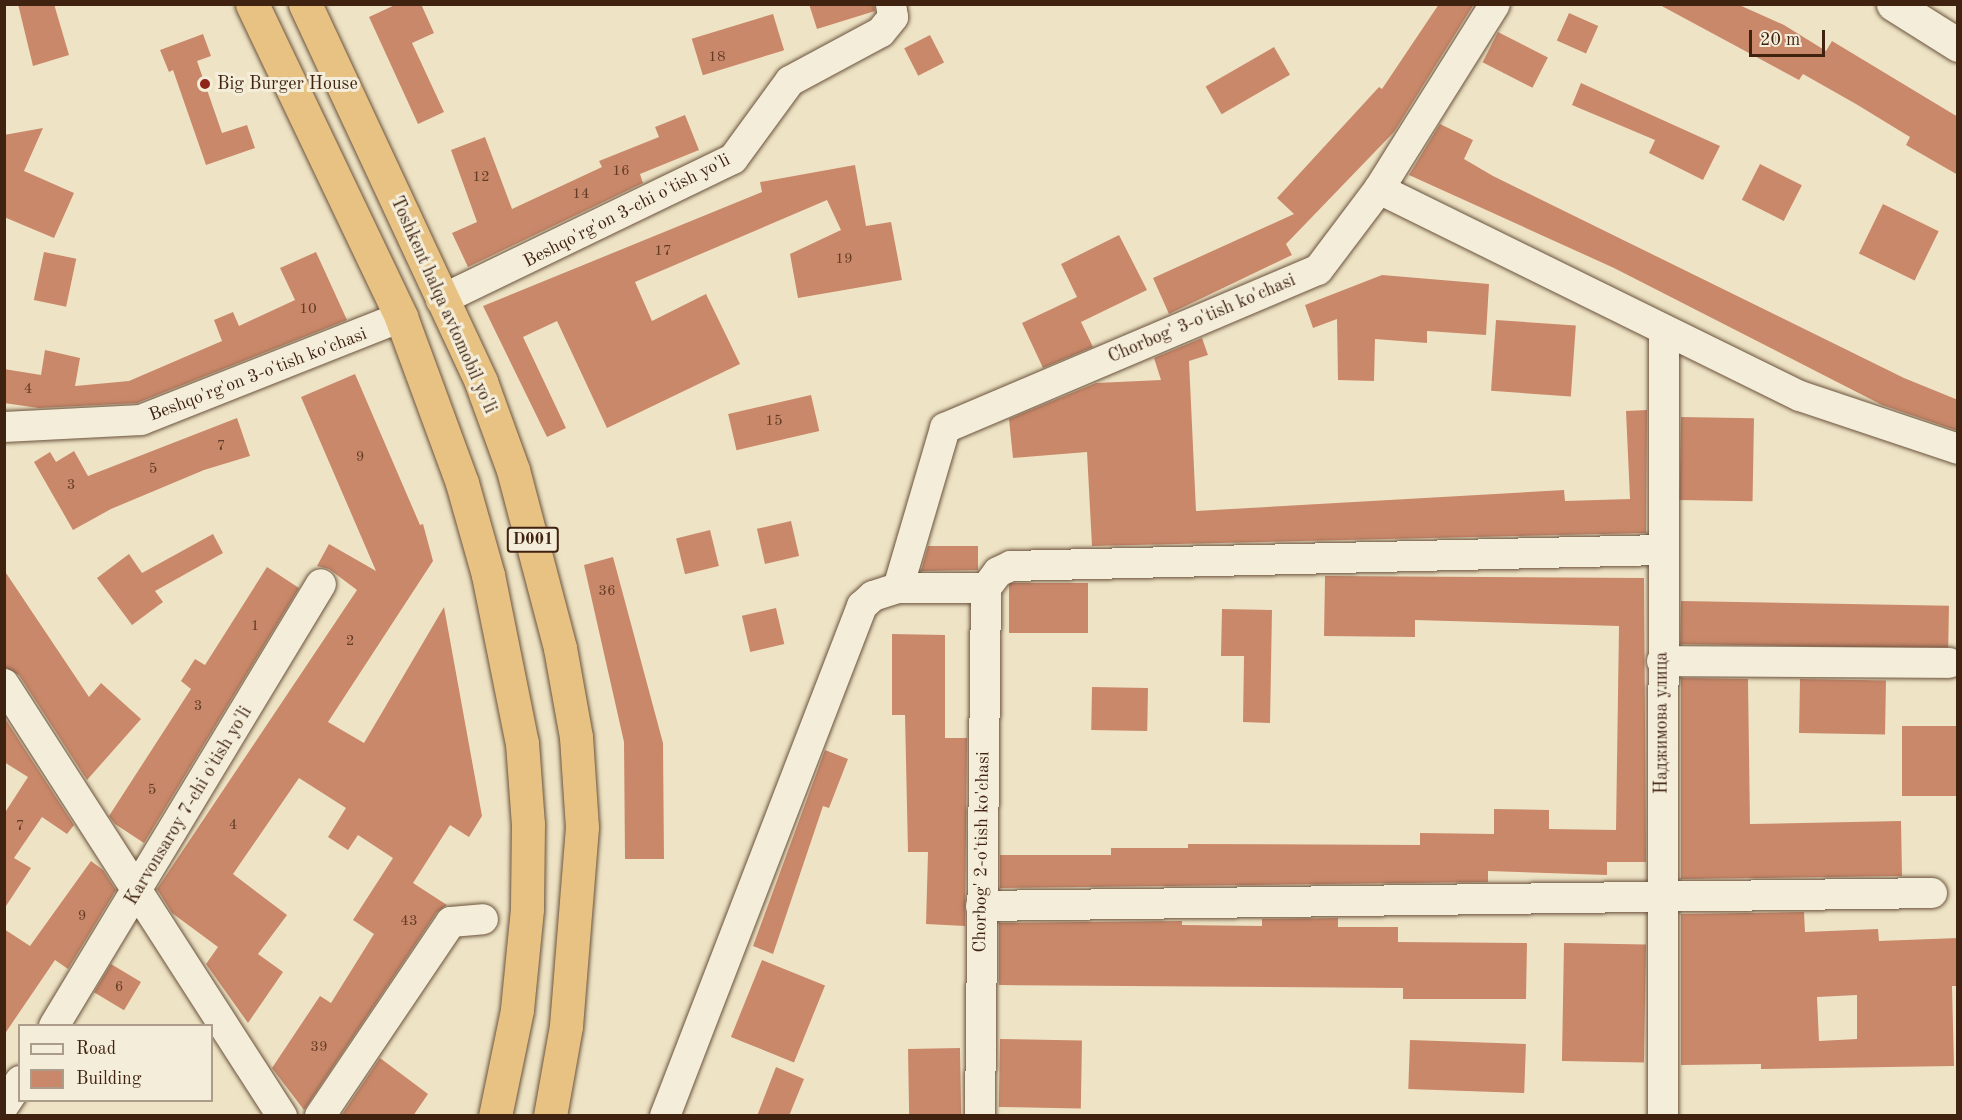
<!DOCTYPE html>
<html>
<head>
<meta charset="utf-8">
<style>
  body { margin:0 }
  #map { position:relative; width:1962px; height:1120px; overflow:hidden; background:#eee4c5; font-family:"Old Standard TT",serif }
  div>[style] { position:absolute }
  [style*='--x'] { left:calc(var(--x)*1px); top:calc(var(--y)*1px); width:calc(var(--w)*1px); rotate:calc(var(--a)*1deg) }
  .building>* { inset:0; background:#ca886a; transform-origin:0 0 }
  .roads { filter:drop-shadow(0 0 2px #6b523d) drop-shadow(0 0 2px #6b523d) }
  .street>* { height:30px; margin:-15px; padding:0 15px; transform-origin:15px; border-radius:15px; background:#f4edd9 }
  .secondary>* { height:33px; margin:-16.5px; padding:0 16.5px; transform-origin:16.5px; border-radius:16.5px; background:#f4edd9 }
  .highway>* { height:33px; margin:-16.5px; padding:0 16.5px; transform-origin:16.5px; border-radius:16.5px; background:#e7c282 }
  .dots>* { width:16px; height:16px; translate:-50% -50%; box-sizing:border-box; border:3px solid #f4edd9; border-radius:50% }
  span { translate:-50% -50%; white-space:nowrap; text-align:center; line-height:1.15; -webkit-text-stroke:6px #f4edd9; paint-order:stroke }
  .number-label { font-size:15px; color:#623c26 }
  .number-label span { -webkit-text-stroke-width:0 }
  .shield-label span { padding:2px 4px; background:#f4edd9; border:2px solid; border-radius:4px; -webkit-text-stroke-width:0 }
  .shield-label { font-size:16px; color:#3f2210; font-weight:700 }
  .poi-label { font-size:18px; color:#3f2210 }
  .left { translate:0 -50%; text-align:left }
  .street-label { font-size:18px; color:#3f2210 }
  .frame { position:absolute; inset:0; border:6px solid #3f2210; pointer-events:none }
  .legend { position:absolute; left:18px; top:1024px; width:195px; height:78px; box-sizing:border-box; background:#f4edd9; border:2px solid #ac9c89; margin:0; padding:8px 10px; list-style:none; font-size:18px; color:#3f2210 }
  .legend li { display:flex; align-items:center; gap:12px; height:30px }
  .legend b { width:30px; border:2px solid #ac9c89 }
  .scale { position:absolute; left:1749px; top:30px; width:76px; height:27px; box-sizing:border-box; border:3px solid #3f2210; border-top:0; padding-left:8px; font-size:18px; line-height:21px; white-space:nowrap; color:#3f2210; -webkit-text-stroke:4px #f4edd9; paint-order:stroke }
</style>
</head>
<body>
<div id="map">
  <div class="building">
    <i style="clip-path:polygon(18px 4px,54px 4px,69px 55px,33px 66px)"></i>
    <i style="clip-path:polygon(397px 4px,421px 4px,434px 33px,412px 43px,444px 112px,418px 124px,369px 17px)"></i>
    <i style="clip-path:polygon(809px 4px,874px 4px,875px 11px,817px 29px)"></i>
    <i style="clip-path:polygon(1439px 4px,1474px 4px,1394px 132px,1286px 244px,1292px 255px,1169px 314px,1153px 278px,1294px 214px,1277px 198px,1379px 87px,1382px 89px)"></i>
    <i style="clip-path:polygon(1658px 4px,1737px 4px,1784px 25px,1826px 51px,1832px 41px,1958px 117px,1958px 175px,1906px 145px,1910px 137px,1856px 104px,1803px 74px,1799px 80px)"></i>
    <i style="left:1569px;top:13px;width:32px;height:30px;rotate:24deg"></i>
    <i style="left:773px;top:14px;width:38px;height:85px;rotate:73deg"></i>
    <i style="left:1498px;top:32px;width:56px;height:34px;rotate:27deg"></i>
    <i style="clip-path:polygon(203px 34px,211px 56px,197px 61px,222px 133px,247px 125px,255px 148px,206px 165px,173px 70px,169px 72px,160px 50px)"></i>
    <i style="left:930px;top:35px;width:31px;height:29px;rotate:63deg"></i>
    <i style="left:1274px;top:47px;width:32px;height:79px;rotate:60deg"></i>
    <i style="clip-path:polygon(1581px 83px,1720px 146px,1703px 180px,1649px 153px,1655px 140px,1572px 105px)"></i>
    <i style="clip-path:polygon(685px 115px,699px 150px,640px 174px,643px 183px,468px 267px,452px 233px,477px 222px,451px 150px,485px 137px,512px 209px,602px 167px,599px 161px,659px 137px,655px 127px)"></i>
    <i style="clip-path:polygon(1440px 124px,1473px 140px,1464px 159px,1493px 176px,1904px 378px,1958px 400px,1958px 431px,1882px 405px,1614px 268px,1409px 175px)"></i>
    <i style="clip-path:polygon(43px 128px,24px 171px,74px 193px,54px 238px,4px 217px,4px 135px)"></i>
    <i style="left:1760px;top:164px;width:47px;height:40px;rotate:27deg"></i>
    <i style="clip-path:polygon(855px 165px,866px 226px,891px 222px,902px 280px,798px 298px,790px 254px,841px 230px,827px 200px,635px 282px,652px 321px,706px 294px,740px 364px,607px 428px,557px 321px,523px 337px,566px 428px,547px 437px,483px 306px,762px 192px,760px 182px)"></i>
    <i style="left:1883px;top:204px;width:62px;height:55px;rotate:26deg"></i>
    <i style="clip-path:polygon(1119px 235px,1147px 290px,1081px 322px,1093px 347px,1043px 368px,1022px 323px,1077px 297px,1061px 264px)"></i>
    <i style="left:44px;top:252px;width:33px;height:49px;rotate:12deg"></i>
    <i style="clip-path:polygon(316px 252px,347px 320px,137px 403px,39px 408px,4px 403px,4px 369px,41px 375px,45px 350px,80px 358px,75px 386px,129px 381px,222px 341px,214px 320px,233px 312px,239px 326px,295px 300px,280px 268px)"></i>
    <i style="clip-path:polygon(1382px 275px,1489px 284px,1486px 335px,1427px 331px,1427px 343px,1375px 339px,1374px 381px,1338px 380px,1337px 319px,1313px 328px,1305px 305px)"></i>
    <i style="left:1496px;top:320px;width:80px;height:71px;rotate:4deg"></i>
    <i style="clip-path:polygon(1202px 338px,1208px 355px,1189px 361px,1196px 511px,1564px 490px,1565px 501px,1630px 499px,1626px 411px,1647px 410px,1646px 533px,1092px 546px,1087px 452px,1013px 458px,1009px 419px,1096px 383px,1161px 380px,1154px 358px)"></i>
    <i style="clip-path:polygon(355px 374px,420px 525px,423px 524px,433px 561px,328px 722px,364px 743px,444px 607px,482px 816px,469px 837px,450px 825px,413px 883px,447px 905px,437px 912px,304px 1110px,272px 1068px,320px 996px,331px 1003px,374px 934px,353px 920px,393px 858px,358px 835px,348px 850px,328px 837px,346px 808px,299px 778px,233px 874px,287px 915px,258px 954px,283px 972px,248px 1023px,206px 964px,218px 947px,172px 913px,157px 889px,357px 590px,329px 569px,317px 566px,329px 544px,376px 571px,301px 397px)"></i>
    <i style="left:811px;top:395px;width:37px;height:85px;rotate:77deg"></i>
    <i style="left:1681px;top:417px;width:73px;height:83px;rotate:1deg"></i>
    <i style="clip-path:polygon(237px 418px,250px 456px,204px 470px,111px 509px,73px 530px,34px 462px,50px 452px,56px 462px,74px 451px,88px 476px)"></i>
    <i style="left:791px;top:521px;width:36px;height:35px;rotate:77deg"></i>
    <i style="left:710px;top:530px;width:37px;height:35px;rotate:76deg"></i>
    <i style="clip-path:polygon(213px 534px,223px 553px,155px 591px,163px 602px,132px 625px,97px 578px,129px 554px,142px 573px)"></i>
    <i style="clip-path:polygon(928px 546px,978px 546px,978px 570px,921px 571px)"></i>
    <i style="clip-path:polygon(613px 557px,663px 743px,664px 859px,625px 859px,624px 742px,584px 565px)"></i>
    <i style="clip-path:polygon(267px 567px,299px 588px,144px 843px,115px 824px,109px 816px,191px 689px,181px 681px,195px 659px,205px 665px)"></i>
    <i style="clip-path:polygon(4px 570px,89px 697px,101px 683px,141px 719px,87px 780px,19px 675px,4px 667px)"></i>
    <i style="clip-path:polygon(1325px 576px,1644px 578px,1646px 862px,1607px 862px,1607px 875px,1488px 871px,1488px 882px,1000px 888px,1000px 855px,1111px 855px,1111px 848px,1188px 848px,1188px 844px,1420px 845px,1420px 833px,1494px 834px,1494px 809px,1549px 810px,1549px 829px,1616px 830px,1619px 626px,1415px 620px,1415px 637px,1324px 636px)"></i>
    <i style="left:1088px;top:583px;width:50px;height:79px;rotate:90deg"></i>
    <i style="left:1681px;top:601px;width:268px;height:43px;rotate:1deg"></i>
    <i style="left:776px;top:608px;width:37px;height:35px;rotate:77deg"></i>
    <i style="clip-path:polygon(1222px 609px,1272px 610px,1270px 723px,1243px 722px,1244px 656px,1221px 656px)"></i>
    <i style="clip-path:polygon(892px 634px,945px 635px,945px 738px,967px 738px,965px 926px,926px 924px,928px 852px,908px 852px,905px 715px,892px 715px)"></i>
    <i style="clip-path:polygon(1681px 678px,1748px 679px,1750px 824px,1901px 821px,1902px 876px,1681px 879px)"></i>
    <i style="left:1800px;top:679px;width:86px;height:54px;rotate:1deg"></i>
    <i style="left:1092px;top:687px;width:56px;height:43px;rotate:1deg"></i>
    <i style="clip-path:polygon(4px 717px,74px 825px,67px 834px,42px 817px,14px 858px,31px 868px,4px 909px,4px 814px,28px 777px,4px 762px)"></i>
    <i style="left:1902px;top:726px;width:56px;height:70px"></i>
    <i style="clip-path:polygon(825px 750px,848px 759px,829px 808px,823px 806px,773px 954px,753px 946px)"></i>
    <i style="clip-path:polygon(91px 861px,103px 870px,116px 890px,68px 969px,55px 960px,4px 1035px,4px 929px,30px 946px)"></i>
    <i style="clip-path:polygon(evenodd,1804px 912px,1805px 932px,1878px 929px,1879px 941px,1958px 938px,1958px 986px,1952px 986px,1954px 1066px,1761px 1069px,1761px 1064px,1681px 1065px,1681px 914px,1804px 912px,1857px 995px,1857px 1039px,1819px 1041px,1817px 997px,1857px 995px)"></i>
    <i style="clip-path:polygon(1338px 918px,1338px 927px,1398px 927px,1398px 942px,1527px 943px,1526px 999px,1403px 999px,1403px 988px,999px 985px,999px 923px,1182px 921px,1182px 925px,1262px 926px,1262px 919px)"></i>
    <i style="left:1564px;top:943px;width:82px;height:118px;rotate:1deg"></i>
    <i style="left:762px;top:960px;width:68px;height:83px;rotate:22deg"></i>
    <i style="left:111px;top:964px;width:35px;height:33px;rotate:31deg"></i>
    <i style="left:1000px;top:1039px;width:82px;height:68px;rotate:1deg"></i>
    <i style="left:1410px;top:1040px;width:116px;height:49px;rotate:2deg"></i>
    <i style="left:960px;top:1048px;width:68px;height:52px;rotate:89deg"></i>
    <i style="clip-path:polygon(380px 1058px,428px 1094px,413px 1116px,341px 1116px)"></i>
    <i style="clip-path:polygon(776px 1067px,804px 1079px,789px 1116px,757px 1116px)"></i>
  </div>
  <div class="roads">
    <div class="street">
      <i style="--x:1379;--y:189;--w:469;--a:26.2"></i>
      <i style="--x:1800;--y:396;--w:167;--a:18.5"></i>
      <i style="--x:441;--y:300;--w:324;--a:-25.8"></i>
      <i style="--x:733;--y:159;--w:97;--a:-53.8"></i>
      <i style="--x:790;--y:81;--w:103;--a:-28.3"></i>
      <i style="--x:881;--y:32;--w:19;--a:-51"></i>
      <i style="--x:893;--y:17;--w:13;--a:-99"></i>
      <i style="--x:4;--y:427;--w:137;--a:-2.9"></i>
      <i style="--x:141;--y:420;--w:280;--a:-21.6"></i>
      <i style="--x:898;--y:588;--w:167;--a:-73.6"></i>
      <i style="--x:945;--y:428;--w:405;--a:-23"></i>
      <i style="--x:1318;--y:270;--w:101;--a:-53"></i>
      <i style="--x:1379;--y:189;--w:218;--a:-57.9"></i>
      <i style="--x:1662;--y:661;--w:287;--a:0.4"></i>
      <i style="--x:4;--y:684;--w:514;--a:57.24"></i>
      <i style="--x:981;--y:906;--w:951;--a:-0.78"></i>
      <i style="--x:54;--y:1026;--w:516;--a:-58.86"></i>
      <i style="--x:4;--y:1105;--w:29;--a:-56"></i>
      <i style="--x:320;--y:1116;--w:234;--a:-56"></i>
      <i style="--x:451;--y:922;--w:32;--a:-5"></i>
      <i style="--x:665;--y:1116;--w:547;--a:-68.88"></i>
      <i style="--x:862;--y:606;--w:15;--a:-42"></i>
      <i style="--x:873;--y:596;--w:26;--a:-18"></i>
      <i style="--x:898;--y:588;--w:88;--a:0"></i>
      <i style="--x:986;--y:588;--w:20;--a:-53"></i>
      <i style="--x:998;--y:572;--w:14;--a:-25"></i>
      <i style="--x:1011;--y:566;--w:652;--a:-1.41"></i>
      <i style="--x:980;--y:1116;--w:528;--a:-89.35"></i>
      <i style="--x:1663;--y:1116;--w:785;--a:-89.93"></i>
    </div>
    <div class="secondary">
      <i style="--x:1893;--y:4;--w:77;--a:32.2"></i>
    </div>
    <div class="highway">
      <i style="--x:252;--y:4;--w:347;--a:64.5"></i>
      <i style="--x:401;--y:317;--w:177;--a:69.8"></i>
      <i style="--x:462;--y:483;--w:96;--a:74.2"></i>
      <i style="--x:488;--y:575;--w:171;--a:78.6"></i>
      <i style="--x:522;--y:743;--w:81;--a:85.8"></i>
      <i style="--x:528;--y:824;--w:85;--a:90.7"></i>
      <i style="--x:527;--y:909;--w:101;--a:95.7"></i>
      <i style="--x:517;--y:1010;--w:108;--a:101.7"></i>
      <i style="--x:305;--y:4;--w:417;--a:65"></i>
      <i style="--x:481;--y:382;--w:94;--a:70"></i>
      <i style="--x:513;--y:470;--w:184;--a:75.2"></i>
      <i style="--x:560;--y:648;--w:90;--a:79.8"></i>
      <i style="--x:576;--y:737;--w:90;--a:86.2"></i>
      <i style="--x:582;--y:827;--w:200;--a:94.6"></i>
      <i style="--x:566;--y:1026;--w:91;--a:100.1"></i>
    </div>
  </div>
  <div class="dots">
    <i style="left:205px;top:84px;background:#8f2418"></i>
  </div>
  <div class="number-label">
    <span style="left:717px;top:58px">18</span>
    <span style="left:621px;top:172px">16</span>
    <span style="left:481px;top:178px">12</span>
    <span style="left:581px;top:195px">14</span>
    <span style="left:663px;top:252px">17</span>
    <span style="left:844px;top:260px">19</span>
    <span style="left:308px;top:310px">10</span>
    <span style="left:28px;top:390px">4</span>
    <span style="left:774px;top:422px">15</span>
    <span style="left:221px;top:447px">7</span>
    <span style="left:360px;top:458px">9</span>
    <span style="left:153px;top:470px">5</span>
    <span style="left:71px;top:486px">3</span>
    <span style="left:607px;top:592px">36</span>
    <span style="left:255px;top:627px">1</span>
    <span style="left:350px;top:642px">2</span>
    <span style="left:198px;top:707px">3</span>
    <span style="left:152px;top:791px">5</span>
    <span style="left:233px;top:826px">4</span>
    <span style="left:20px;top:827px">7</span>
    <span style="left:82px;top:917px">9</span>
    <span style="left:409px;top:922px">43</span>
    <span style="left:119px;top:988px">6</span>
    <span style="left:319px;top:1048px">39</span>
  </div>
  <div class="shield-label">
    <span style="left:533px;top:540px">D001</span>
  </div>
  <div class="poi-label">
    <span class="left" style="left:217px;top:84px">Big Burger House</span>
  </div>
  <div class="street-label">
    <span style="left:627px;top:211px;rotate:-27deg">Beshqo'rg'on 3-chi o'tish yo'li</span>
    <span style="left:443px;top:305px;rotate:66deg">Toshkent halqa avtomobil yo'li</span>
    <span style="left:1202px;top:319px;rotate:-23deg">Chorbog' 3-o'tish ko'chasi</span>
    <span style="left:258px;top:375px;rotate:-21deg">Beshqo'rg'on 3-o'tish ko'chasi</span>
    <span style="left:1662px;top:723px;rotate:-90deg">Наджимова улица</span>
    <span style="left:189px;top:806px;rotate:-59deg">Karvonsaroy 7-chi o'tish yo'li</span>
    <span style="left:982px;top:852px;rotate:-89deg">Chorbog' 2-o'tish ko'chasi</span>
  </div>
  <div class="frame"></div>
  <ul class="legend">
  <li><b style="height:8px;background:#f4edd9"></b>Road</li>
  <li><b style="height:16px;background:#ca886a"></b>Building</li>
  </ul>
  <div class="scale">20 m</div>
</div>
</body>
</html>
